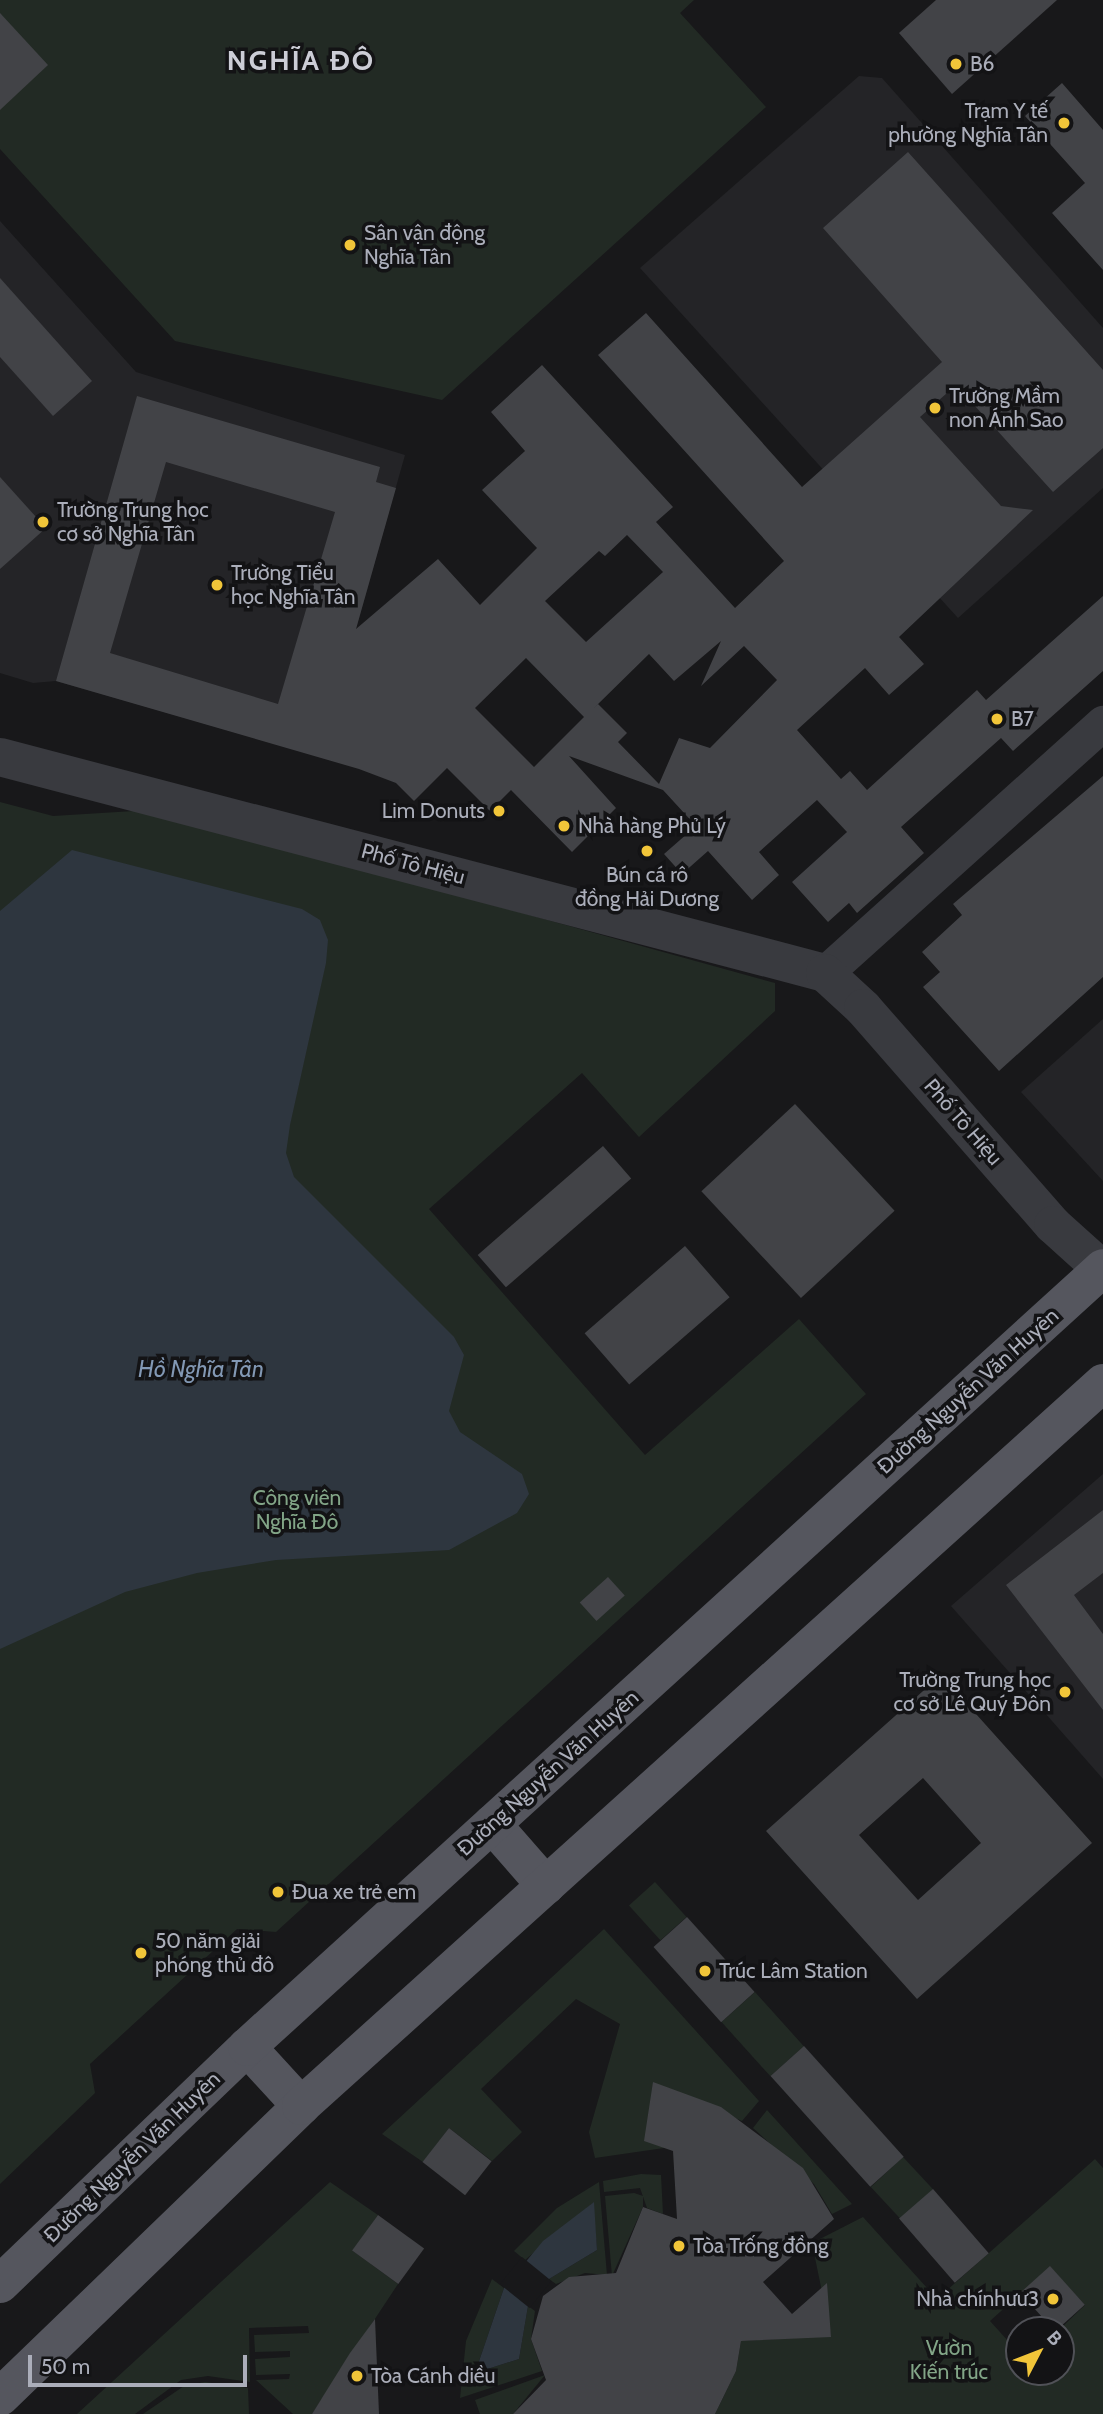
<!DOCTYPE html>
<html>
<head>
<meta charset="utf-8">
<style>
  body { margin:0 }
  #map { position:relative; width:1103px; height:2414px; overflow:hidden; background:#18181a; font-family:Cabin,sans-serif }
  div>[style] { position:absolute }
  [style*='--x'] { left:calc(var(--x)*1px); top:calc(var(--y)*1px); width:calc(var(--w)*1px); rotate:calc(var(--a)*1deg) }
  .built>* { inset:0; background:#242427 }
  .green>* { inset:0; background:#222a24; transform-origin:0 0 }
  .water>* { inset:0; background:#2e363f }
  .pier>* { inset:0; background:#18181a; transform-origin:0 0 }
  .building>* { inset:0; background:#424347; transform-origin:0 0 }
  .minor>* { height:35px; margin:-17.5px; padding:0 17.5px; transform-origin:17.5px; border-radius:17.5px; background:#393a3f }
  .tertiary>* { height:38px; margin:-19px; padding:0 19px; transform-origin:19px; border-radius:19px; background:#393a3f }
  .primary>* { height:38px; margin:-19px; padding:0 19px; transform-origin:19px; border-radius:19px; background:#55565e }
  .dots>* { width:19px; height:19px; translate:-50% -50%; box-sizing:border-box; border:4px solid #131315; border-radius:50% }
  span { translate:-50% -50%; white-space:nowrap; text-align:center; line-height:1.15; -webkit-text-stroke:7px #131315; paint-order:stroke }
  .poi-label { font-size:21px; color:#abaeba }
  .left { translate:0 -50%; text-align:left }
  .right { translate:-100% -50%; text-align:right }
  .street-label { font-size:21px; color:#abaeba }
  .park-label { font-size:21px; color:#82a587 }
  .water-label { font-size:23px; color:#8298b4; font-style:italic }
  .district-label { font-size:28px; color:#cccdd6; font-weight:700; letter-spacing:2px }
  .north { position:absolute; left:1005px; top:2316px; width:70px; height:70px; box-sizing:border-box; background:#131315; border:2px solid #505157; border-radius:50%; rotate:48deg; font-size:19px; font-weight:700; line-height:28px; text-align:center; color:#abaeba }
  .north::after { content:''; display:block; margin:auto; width:24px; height:32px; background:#f1c539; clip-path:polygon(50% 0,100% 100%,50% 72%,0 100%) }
  .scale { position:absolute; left:28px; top:2355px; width:219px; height:32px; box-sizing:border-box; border:4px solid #abaeba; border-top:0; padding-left:9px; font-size:21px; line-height:24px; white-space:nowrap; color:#abaeba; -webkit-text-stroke:5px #131315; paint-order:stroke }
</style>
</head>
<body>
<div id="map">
  <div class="built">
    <i style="clip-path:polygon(859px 76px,882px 78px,1103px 328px,1103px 488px,958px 618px,640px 268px)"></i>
    <i style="clip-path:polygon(0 221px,136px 372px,405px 455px,320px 757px,56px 681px,33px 683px,0 673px)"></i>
    <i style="clip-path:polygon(1103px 1019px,1103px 1181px,1021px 1092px)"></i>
    <i style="clip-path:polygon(1103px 1474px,1103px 1779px,951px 1606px)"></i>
  </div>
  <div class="green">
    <i style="clip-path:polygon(0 0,694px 0,680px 13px,766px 107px,442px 400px,175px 341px,0 149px)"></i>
    <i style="clip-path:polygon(0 802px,53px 816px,150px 810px,775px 983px,775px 1011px,639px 1137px,582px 1073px,429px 1209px,645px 1455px,799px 1319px,866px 1394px,276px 1932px,237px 1929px,90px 2064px,95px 2093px,0 2184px)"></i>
    <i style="left:655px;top:1882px;width:47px;height:35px;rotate:48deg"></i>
    <i style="clip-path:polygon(604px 1929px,759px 2101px,742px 2121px,653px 2083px,664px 2148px,595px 2158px,589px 2132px,620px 2024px,576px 1999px,481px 2089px,522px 2132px,492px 2161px,449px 2128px,423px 2162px,382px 2134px)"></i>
    <i style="left:755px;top:1992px;width:73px;height:45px;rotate:48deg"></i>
    <i style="clip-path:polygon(767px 2110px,852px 2204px,832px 2214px,814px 2184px,753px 2128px)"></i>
    <i style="left:903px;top:2157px;width:44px;height:44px;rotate:47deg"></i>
    <i style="clip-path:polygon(evenodd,1095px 2159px,1103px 2168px,1103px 2414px,715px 2414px,736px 2371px,741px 2341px,831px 2336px,812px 2243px,863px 2217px,937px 2299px,1095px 2159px,1050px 2267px,1085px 2305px,1059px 2330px,1068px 2355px,1061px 2372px,1043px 2378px,1019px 2372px,1019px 2353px,990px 2321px,1050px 2267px)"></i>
    <i style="clip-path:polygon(641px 2174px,661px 2175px,663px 2214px,647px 2208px,640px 2188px,604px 2192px,603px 2181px)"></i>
    <i style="clip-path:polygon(330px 2182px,378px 2215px,353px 2251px,398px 2284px,312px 2414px,293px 2414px,256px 2380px,289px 2379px,290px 2374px,256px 2375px,255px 2359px,290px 2357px,290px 2351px,255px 2352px,254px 2335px,309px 2333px,308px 2326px,249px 2328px,250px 2382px,208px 2376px,181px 2380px,135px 2414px,77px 2414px)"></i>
    <i style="clip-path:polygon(599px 2182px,607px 2275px,585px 2273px,556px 2284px,549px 2279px,597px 2250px,593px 2203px,525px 2260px,514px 2251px,557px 2208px)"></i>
    <i style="clip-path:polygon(634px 2193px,643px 2196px,643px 2207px,612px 2276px,605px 2196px)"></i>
    <i style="clip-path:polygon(492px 2279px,504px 2288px,475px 2373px,519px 2359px,528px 2306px,535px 2311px,531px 2339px,542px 2371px,460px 2398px,466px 2341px)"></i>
    <i style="clip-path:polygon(545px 2375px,513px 2414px,480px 2414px,475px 2400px)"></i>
    <i style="clip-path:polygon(205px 2382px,248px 2388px,249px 2414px,143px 2414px,184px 2386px)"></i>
  </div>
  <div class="water">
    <i style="clip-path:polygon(72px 850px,302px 909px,320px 920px,328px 940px,326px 963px,290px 1125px,286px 1153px,294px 1177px,454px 1337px,464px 1355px,449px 1411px,460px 1432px,522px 1474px,529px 1494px,517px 1513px,449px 1550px,276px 1560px,197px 1573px,125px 1592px,0 1649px,0 911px)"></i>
    <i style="clip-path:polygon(594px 2202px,597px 2250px,549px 2279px,528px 2306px,519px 2359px,475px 2373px,504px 2288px,543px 2241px)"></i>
  </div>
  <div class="pier">
    <i style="left:522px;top:2257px;width:38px;height:35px;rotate:39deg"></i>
  </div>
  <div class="building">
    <i style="clip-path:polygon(936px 0,1057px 0,952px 94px,899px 33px)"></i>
    <i style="clip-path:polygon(0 13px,48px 65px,0 110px)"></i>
    <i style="clip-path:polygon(1062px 83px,1103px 130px,1103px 270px,1052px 213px,1085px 183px,1025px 116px)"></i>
    <i style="clip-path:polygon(evenodd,908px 152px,1103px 370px,1103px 448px,1053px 492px,956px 385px,920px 417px,1001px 506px,1033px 510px,899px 637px,924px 664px,889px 695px,865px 668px,797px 730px,841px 779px,850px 771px,867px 790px,977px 690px,986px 700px,1103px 596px,1103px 671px,1013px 751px,1001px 738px,901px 827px,924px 853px,857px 913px,849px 903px,828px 922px,792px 882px,847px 832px,817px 800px,759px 852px,779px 875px,752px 900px,708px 851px,682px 874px,664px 854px,696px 826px,663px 790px,569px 756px,616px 808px,572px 852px,511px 790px,490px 811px,447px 768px,414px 801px,396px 783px,359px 769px,56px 681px,137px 396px,380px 467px,376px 482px,396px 488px,356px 629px,438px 559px,480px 605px,537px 548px,482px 490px,525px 451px,491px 412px,542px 365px,673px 507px,656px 522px,735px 608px,784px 561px,598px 355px,646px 313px,802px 487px,942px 362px,823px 228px,908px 152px,166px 462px,335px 512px,278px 704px,110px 653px,166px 462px,908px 152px,627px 535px,663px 572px,586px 642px,545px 601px,599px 551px,605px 556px,627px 535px,908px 152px,721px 641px,701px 686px,744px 646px,777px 680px,710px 748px,679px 738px,659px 784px,618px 742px,627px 733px,598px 704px,594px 708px,649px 654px,674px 681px,721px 641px,908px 152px,526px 658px,584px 717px,534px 767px,475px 708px,526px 658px)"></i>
    <i style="clip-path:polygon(0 278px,92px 381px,53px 416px,0 357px)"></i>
    <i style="clip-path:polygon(0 477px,46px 528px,0 569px)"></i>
    <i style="clip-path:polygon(1103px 776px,1103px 977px,999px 1071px,923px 987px,940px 972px,922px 952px,962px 915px,953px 904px)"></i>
    <i style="left:795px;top:1104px;width:146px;height:128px;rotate:47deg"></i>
    <i style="left:603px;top:1146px;width:43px;height:166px;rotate:49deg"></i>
    <i style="left:685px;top:1246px;width:68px;height:133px;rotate:49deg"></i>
    <i style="clip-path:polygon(1103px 1510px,1103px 1573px,1074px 1595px,1103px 1634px,1103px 1710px,1006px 1585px)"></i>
    <i style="left:608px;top:1577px;width:25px;height:38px;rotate:48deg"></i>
    <i style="clip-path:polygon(evenodd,941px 1675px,1092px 1843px,917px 1999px,766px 1831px,941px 1675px,923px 1778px,981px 1843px,918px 1900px,859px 1835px,923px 1778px)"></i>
    <i style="left:687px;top:1917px;width:101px;height:45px;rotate:48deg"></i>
    <i style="left:804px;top:2046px;width:149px;height:45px;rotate:48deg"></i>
    <i style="clip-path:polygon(653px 2082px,721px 2107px,803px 2168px,834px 2219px,763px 2282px,792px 2314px,827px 2283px,831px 2337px,741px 2341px,736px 2371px,715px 2414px,513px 2414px,546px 2380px,531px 2339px,543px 2296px,569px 2277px,616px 2273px,643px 2207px,677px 2219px,673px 2151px,644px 2141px)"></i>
    <i style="left:449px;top:2128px;width:54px;height:43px;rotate:38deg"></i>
    <i style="left:933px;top:2189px;width:85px;height:45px;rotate:49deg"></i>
    <i style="left:378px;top:2215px;width:57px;height:44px;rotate:36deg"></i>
    <i style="left:1050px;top:2266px;width:52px;height:40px;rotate:48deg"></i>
    <i style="clip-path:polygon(375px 2319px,379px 2414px,312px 2414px,350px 2353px)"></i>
  </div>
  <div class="minor">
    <i style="--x:825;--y:973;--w:374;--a:-42"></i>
  </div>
  <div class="tertiary">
    <i style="--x:0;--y:757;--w:853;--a:14.67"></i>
    <i style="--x:825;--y:973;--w:52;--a:42.6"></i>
    <i style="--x:863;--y:1008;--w:288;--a:48.8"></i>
    <i style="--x:1053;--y:1225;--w:67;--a:42"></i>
  </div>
  <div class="primary">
    <i style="--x:492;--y:1824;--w:82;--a:48.9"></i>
    <i style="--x:247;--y:2047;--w:80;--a:47.5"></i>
    <i style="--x:0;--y:2284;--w:342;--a:-43.8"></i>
    <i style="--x:247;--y:2047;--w:1157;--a:-42.3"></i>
    <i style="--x:0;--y:2397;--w:419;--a:-44"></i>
    <i style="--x:301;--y:2106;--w:1080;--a:-42.03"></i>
  </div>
  <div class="dots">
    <i style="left:956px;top:64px;background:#f1c539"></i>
    <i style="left:1064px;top:123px;background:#f1c539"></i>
    <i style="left:350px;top:245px;background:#f1c539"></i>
    <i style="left:935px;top:408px;background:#f1c539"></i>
    <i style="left:43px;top:522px;background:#f1c539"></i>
    <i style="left:217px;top:585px;background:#f1c539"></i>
    <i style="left:997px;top:719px;background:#f1c539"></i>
    <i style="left:499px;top:811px;background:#f1c539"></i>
    <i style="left:564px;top:826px;background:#f1c539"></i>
    <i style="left:647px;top:851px;background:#f1c539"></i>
    <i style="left:1065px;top:1692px;background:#f1c539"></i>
    <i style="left:278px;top:1892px;background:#f1c539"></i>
    <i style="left:141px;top:1953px;background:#f1c539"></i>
    <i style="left:705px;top:1971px;background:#f1c539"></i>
    <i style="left:679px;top:2246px;background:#f1c539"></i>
    <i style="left:1053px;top:2299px;background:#f1c539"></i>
    <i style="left:357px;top:2376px;background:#f1c539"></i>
  </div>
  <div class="poi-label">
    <span class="left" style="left:970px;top:64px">B6</span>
    <span class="right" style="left:1048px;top:123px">Trạm Y tế<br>phường Nghĩa Tân</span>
    <span class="left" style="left:364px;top:245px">Sân vận động<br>Nghĩa Tân</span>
    <span class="left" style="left:949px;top:408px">Trường Mầm<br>non Ánh Sao</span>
    <span class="left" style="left:57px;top:522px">Trường Trung học<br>cơ sở Nghĩa Tân</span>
    <span class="left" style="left:231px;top:585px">Trường Tiểu<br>học Nghĩa Tân</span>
    <span class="left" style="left:1011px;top:719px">B7</span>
    <span class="right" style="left:485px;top:811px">Lim Donuts</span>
    <span class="left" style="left:578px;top:826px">Nhà hàng Phủ Lý</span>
    <span style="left:647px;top:887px">Bún cá rô<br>đồng Hải Dương</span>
    <span class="right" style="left:1051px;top:1692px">Trường Trung học<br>cơ sở Lê Quý Đôn</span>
    <span class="left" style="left:292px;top:1892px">Đua xe trẻ em</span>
    <span class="left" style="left:155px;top:1953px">50 năm giải<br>phóng thủ đô</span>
    <span class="left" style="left:719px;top:1971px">Trúc Lâm Station</span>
    <span class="left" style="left:693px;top:2246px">Tòa Trống đồng</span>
    <span class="right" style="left:1039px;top:2299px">Nhà chínhưư3</span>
    <span class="left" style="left:371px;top:2376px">Tòa Cánh diều</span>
  </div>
  <div class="street-label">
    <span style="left:413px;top:864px;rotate:15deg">Phố Tô Hiệu</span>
    <span style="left:963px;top:1122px;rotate:49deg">Phố Tô Hiệu</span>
    <span style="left:968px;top:1391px;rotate:-42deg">Đường Nguyễn Văn Huyên</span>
    <span style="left:548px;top:1773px;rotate:-42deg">Đường Nguyễn Văn Huyên</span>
    <span style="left:132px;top:2157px;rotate:-44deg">Đường Nguyễn Văn Huyên</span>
  </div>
  <div class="park-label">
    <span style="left:297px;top:1510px">Công viên<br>Nghĩa Đô</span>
    <span style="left:949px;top:2360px">Vườn<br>Kiến trúc</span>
  </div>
  <div class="water-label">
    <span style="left:201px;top:1369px">Hồ Nghĩa Tân</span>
  </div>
  <div class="district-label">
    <span style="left:301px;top:60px">NGHĨA ĐÔ</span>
  </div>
  <div class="north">B</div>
  <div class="scale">50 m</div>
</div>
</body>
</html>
